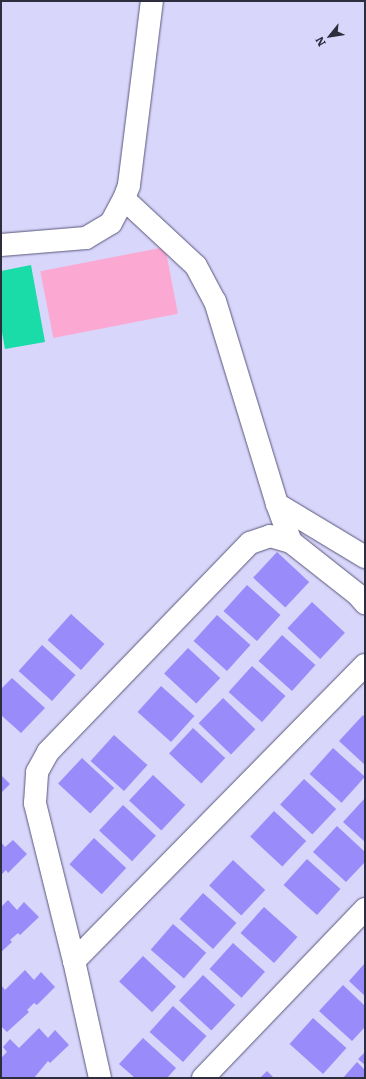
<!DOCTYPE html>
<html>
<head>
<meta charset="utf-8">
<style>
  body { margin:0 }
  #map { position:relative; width:366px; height:1079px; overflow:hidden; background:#d8d6fa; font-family:Literata,serif }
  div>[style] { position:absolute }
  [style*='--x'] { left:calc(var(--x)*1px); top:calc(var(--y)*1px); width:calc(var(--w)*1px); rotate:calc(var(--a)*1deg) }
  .green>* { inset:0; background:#fba9d3; transform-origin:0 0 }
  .water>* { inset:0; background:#1adca8 }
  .building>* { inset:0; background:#998bfa; transform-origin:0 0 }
  .roads { filter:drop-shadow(0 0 1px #59567b) drop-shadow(0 0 1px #59567b) }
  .minor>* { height:22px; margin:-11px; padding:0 11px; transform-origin:11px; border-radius:11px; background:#fff }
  span { translate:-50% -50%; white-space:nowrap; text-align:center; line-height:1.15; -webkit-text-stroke:3px #d8d6fa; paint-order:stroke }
  .frame { position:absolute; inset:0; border:2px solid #2e2d3e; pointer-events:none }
  .north { position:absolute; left:310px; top:16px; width:40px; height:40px; -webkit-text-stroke:3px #d8d6fa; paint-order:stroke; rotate:240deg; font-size:11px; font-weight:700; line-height:16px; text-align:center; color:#2e2d3e }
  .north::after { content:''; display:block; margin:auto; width:14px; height:18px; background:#2e2d3e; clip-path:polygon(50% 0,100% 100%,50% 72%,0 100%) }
</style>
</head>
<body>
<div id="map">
  <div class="green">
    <i style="left:165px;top:247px;width:68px;height:127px;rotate:79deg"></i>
  </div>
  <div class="water">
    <i style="clip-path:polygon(31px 265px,45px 342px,5px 349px,1px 327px,1px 271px)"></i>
  </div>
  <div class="building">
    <i style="left:277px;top:552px;width:44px;height:35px;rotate:43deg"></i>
    <i style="left:247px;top:585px;width:45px;height:35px;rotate:42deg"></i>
    <i style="left:312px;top:602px;width:45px;height:36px;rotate:43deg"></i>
    <i style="left:71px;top:614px;width:45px;height:35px;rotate:42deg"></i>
    <i style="left:217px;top:615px;width:45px;height:35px;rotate:42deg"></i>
    <i style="left:282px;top:635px;width:45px;height:35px;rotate:42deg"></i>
    <i style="left:42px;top:645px;width:45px;height:35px;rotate:42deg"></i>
    <i style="left:188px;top:648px;width:44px;height:35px;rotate:43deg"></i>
    <i style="left:252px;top:666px;width:45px;height:35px;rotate:42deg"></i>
    <i style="clip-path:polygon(12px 678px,45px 708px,21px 733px,1px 715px,1px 689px)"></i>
    <i style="left:161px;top:686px;width:45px;height:35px;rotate:42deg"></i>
    <i style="left:223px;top:698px;width:45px;height:35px;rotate:44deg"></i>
    <i style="clip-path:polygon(363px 715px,365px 717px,365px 765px,339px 741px)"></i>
    <i style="left:193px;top:728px;width:44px;height:35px;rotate:43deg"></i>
    <i style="left:114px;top:735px;width:45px;height:35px;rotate:42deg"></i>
    <i style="left:333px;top:748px;width:43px;height:35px;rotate:42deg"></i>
    <i style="left:82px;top:758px;width:44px;height:35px;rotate:43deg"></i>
    <i style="clip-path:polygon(1px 775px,10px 784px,1px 793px)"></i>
    <i style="left:153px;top:775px;width:44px;height:35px;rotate:43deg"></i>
    <i style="left:304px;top:779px;width:44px;height:35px;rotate:43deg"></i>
    <i style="clip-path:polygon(365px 798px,365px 842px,343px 822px)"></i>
    <i style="left:123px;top:805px;width:45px;height:35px;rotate:43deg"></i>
    <i style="left:274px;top:811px;width:44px;height:35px;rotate:43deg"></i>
    <i style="clip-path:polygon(337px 826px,365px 852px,365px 862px,346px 882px,313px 852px)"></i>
    <i style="left:94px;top:838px;width:44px;height:36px;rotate:43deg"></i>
    <i style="clip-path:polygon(13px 840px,27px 854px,8px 873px,6px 870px,1px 875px,1px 842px,5px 847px)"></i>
    <i style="left:307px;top:859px;width:45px;height:35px;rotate:42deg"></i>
    <i style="left:233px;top:860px;width:44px;height:35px;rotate:43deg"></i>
    <i style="left:203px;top:893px;width:45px;height:35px;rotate:42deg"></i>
    <i style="clip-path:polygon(8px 900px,17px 910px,24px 902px,39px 917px,20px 935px,18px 933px,10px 940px,12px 942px,1px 952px,1px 907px)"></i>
    <i style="left:264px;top:907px;width:45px;height:35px;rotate:42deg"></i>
    <i style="left:173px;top:924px;width:44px;height:34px;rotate:41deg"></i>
    <i style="left:233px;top:943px;width:43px;height:35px;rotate:42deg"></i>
    <i style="left:143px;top:956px;width:45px;height:35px;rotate:43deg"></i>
    <i style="clip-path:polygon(365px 963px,365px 996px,349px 981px)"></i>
    <i style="clip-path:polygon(25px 970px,34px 980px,41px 972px,55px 987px,37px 1005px,34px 1003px,27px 1010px,29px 1012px,7px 1032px,1px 1026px,1px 985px,5px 990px)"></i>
    <i style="left:203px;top:975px;width:44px;height:35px;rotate:43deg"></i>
    <i style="clip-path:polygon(343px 985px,365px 1006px,365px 1027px,352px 1041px,319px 1011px)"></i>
    <i style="left:173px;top:1006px;width:45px;height:35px;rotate:42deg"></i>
    <i style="left:313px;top:1018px;width:45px;height:35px;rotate:42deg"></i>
    <i style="clip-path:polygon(39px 1028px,48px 1038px,55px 1030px,69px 1045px,50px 1063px,48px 1061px,34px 1078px,1px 1078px,1px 1058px,7px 1052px,3px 1047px,10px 1039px,19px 1048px)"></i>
    <i style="clip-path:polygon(143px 1038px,176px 1068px,167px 1078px,135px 1078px,119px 1064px)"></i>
    <i style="clip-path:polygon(365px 1052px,365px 1065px,358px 1059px)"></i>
    <i style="clip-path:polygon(357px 1062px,365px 1070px,365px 1078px,343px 1078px)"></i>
    <i style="clip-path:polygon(267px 1071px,274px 1078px,260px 1078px)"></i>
  </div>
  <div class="roads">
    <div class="minor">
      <i style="--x:124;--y:199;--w:98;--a:42.9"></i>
      <i style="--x:196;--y:266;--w:40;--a:62"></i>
      <i style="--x:215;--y:301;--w:212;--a:73"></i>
      <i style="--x:277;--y:504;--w:40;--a:69.8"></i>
      <i style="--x:1;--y:245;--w:85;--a:-4.7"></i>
      <i style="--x:86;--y:238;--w:29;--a:-31"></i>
      <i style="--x:111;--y:223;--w:27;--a:-62"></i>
      <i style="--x:124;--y:199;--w:15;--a:-70"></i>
      <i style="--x:129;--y:185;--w:185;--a:-82.9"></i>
      <i style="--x:277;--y:504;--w:103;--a:31.1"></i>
      <i style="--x:74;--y:961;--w:415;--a:-45.5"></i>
      <i style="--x:100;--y:1078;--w:120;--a:-102.5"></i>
      <i style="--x:74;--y:961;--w:163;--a:-103.9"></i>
      <i style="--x:35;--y:803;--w:31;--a:-86"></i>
      <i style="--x:37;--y:772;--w:23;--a:-61"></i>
      <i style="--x:48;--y:752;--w:291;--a:-46"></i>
      <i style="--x:250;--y:543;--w:21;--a:-19"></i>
      <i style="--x:270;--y:536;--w:22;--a:16"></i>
      <i style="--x:291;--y:542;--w:85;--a:38.3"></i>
      <i style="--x:358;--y:595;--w:11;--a:49"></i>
      <i style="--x:203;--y:1078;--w:234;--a:-46.2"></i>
    </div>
  </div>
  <div class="frame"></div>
  <div class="north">N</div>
</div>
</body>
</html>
